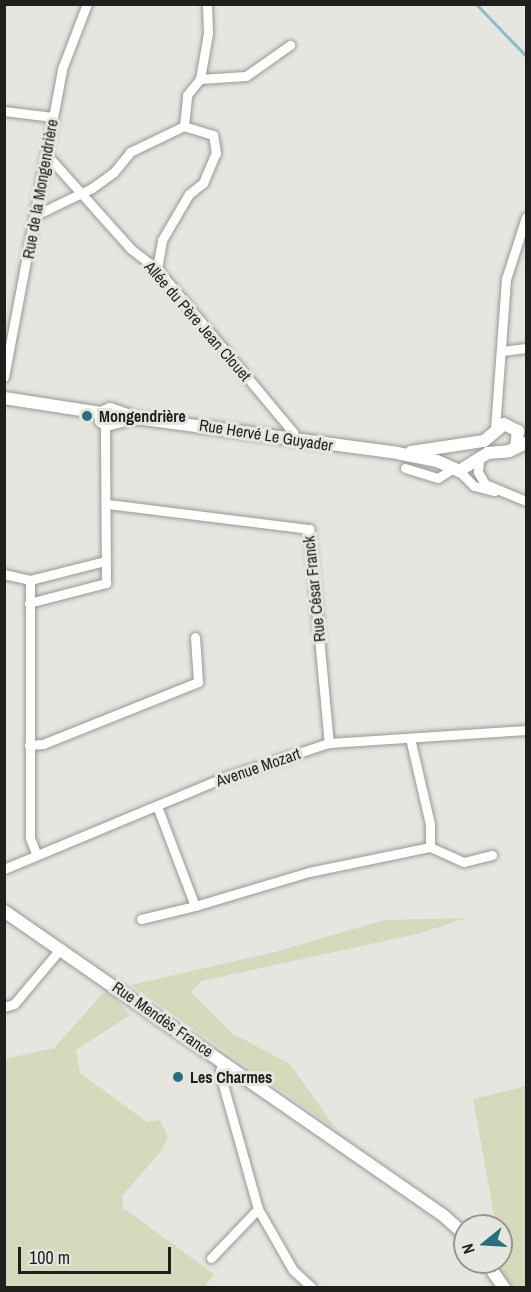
<!DOCTYPE html>
<html>
<head>
<meta charset="utf-8">
<style>
  body { margin:0 }
  #map { position:relative; width:531px; height:1292px; overflow:hidden; background:#e6e5e0; font-family:"Archivo Narrow",sans-serif }
  div>[style] { position:absolute }
  [style*='--x'] { left:calc(var(--x)*1px); top:calc(var(--y)*1px); width:calc(var(--w)*1px); rotate:calc(var(--a)*1deg) }
  .green>* { inset:0; background:#d7d9bc }
  .stream>* { height:3px; margin:-1.5px; padding:0 1.5px; transform-origin:1.5px; border-radius:1.5px; background:#91bbc6 }
  .roads { filter:drop-shadow(0 0 2px #9a9894) drop-shadow(0 0 2px #9a9894) }
  .street>* { height:9px; margin:-4.5px; padding:0 4.5px; transform-origin:4.5px; border-radius:4.5px; background:#fff }
  .secondary>* { height:12px; margin:-6px; padding:0 6px; transform-origin:6px; border-radius:6px; background:#fff }
  .dots>* { width:16px; height:16px; translate:-50% -50%; box-sizing:border-box; border:3px solid #e6e5e0; border-radius:50% }
  span { translate:-50% -50%; white-space:nowrap; text-align:center; line-height:1.15; -webkit-text-stroke:6px #e6e5e0; paint-order:stroke }
  .street-label { font-size:16px; color:#201f1e }
  .poi-label { font-size:16px; color:#201f1e; font-weight:700 }
  .left { translate:0 -50%; text-align:left }
  .frame { position:absolute; inset:0; border:6px solid #201f1e; pointer-events:none }
  .north { position:absolute; left:453px; top:1214px; width:60px; height:60px; box-sizing:border-box; background:#e6e5e0; border:2px solid #979692; border-radius:50%; rotate:252deg; font-size:16px; font-weight:700; line-height:24px; text-align:center; color:#201f1e }
  .north::after { content:''; display:block; margin:auto; width:21px; height:27px; background:#286f7c; clip-path:polygon(50% 0,100% 100%,50% 72%,0 100%) }
  .scale { position:absolute; left:18px; top:1247px; width:153px; height:27px; box-sizing:border-box; border:3px solid #201f1e; border-top:0; padding-left:8px; font-size:18px; line-height:21px; white-space:nowrap; color:#201f1e; -webkit-text-stroke:4px #e6e5e0; paint-order:stroke }
</style>
</head>
<body>
<div id="map">
  <div class="green">
    <i style="clip-path:polygon(466px 918px,421px 933px,202px 981px,191px 992px,233px 1034px,290px 1064px,336px 1129px,131px 985px,275px 952px,384px 920px)"></i>
    <i style="clip-path:polygon(107px 989px,130px 1015px,76px 1050px,80px 1073px,147px 1122px,160px 1120px,168px 1136px,162px 1150px,122px 1196px,123px 1208px,214px 1274px,204px 1287px,5px 1287px,4px 1059px,54px 1048px)"></i>
    <i style="clip-path:polygon(526px 1086px,526px 1287px,513px 1287px,497px 1266px,503px 1266px,501px 1226px,496px 1226px,473px 1099px)"></i>
  </div>
  <div class="stream">
    <i style="--x:476;--y:4;--w:72;--a:46.1"></i>
  </div>
  <div class="roads">
    <div class="street">
      <i style="--x:200;--y:79;--w:46;--a:-3.7"></i>
      <i style="--x:246;--y:76;--w:54;--a:-35.2"></i>
      <i style="--x:200;--y:79;--w:47;--a:-80.1"></i>
      <i style="--x:208;--y:33;--w:29;--a:-92"></i>
      <i style="--x:4;--y:111;--w:49;--a:7"></i>
      <i style="--x:47;--y:155;--w:126;--a:48.2"></i>
      <i style="--x:131;--y:249;--w:33;--a:38"></i>
      <i style="--x:157;--y:269;--w:212;--a:50.2"></i>
      <i style="--x:293;--y:432;--w:7;--a:82"></i>
      <i style="--x:38;--y:214;--w:60;--a:-25.7"></i>
      <i style="--x:92;--y:188;--w:27;--a:-36"></i>
      <i style="--x:114;--y:172;--w:26;--a:-51"></i>
      <i style="--x:130;--y:152;--w:60;--a:-25.7"></i>
      <i style="--x:184;--y:126;--w:31;--a:-84"></i>
      <i style="--x:187;--y:95;--w:21;--a:-51"></i>
      <i style="--x:157;--y:269;--w:29;--a:-80"></i>
      <i style="--x:162;--y:240;--w:53;--a:-59.6"></i>
      <i style="--x:189;--y:194;--w:18;--a:-38"></i>
      <i style="--x:203;--y:183;--w:33;--a:-67"></i>
      <i style="--x:216;--y:153;--w:18;--a:-99"></i>
      <i style="--x:213;--y:135;--w:30;--a:-163"></i>
      <i style="--x:502;--y:351;--w:24;--a:-7"></i>
      <i style="--x:4;--y:377;--w:313;--a:-79.3"></i>
      <i style="--x:62;--y:69;--w:70;--a:-69"></i>
      <i style="--x:495;--y:429;--w:150;--a:-85.8"></i>
      <i style="--x:506;--y:279;--w:65;--a:-72.1"></i>
      <i style="--x:479;--y:460;--w:12;--a:95"></i>
      <i style="--x:478;--y:472;--w:14;--a:60"></i>
      <i style="--x:485;--y:484;--w:44;--a:22.5"></i>
      <i style="--x:405;--y:468;--w:34;--a:17"></i>
      <i style="--x:438;--y:478;--w:17;--a:-33"></i>
      <i style="--x:459;--y:471;--w:21;--a:45"></i>
      <i style="--x:474;--y:486;--w:21;--a:14"></i>
      <i style="--x:108;--y:504;--w:203;--a:7.1"></i>
      <i style="--x:309;--y:529;--w:215;--a:84.7"></i>
      <i style="--x:4;--y:574;--w:27;--a:13"></i>
      <i style="--x:29;--y:603;--w:80;--a:-14.6"></i>
      <i style="--x:106;--y:583;--w:159;--a:-90.4"></i>
      <i style="--x:29;--y:745;--w:14;--a:-4"></i>
      <i style="--x:43;--y:744;--w:167;--a:-21.8"></i>
      <i style="--x:198;--y:682;--w:45;--a:-93.8"></i>
      <i style="--x:157;--y:806;--w:107;--a:69.2"></i>
      <i style="--x:195;--y:906;--w:119;--a:-16.6"></i>
      <i style="--x:309;--y:872;--w:124;--a:-11.7"></i>
      <i style="--x:430;--y:847;--w:23;--a:-90"></i>
      <i style="--x:430;--y:824;--w:88;--a:-103.1"></i>
      <i style="--x:430;--y:847;--w:37;--a:24"></i>
      <i style="--x:464;--y:862;--w:29;--a:-14"></i>
      <i style="--x:36;--y:853;--w:16;--a:-112"></i>
      <i style="--x:30;--y:838;--w:258;--a:-90"></i>
      <i style="--x:30;--y:580;--w:77;--a:-14.2"></i>
      <i style="--x:4;--y:869;--w:237;--a:-22.6"></i>
      <i style="--x:223;--y:778;--w:112;--a:-18.3"></i>
      <i style="--x:329;--y:743;--w:197;--a:-3.8"></i>
      <i style="--x:141;--y:919;--w:56;--a:-13.5"></i>
      <i style="--x:4;--y:1007;--w:10;--a:-17"></i>
      <i style="--x:14;--y:1004;--w:73;--a:-50"></i>
      <i style="--x:223;--y:1062;--w:9;--a:108"></i>
      <i style="--x:220;--y:1071;--w:17;--a:77"></i>
      <i style="--x:224;--y:1088;--w:126;--a:74.3"></i>
      <i style="--x:258;--y:1209;--w:70;--a:60.2"></i>
      <i style="--x:293;--y:1270;--w:26;--a:43"></i>
      <i style="--x:211;--y:1258;--w:68;--a:-46.2"></i>
    </div>
    <div class="secondary">
      <i style="--x:4;--y:398;--w:98;--a:8.8"></i>
      <i style="--x:101;--y:413;--w:10;--a:-24"></i>
      <i style="--x:110;--y:409;--w:28;--a:19"></i>
      <i style="--x:136;--y:418;--w:263;--a:7.6"></i>
      <i style="--x:397;--y:453;--w:41;--a:11.3"></i>
      <i style="--x:437;--y:461;--w:24;--a:24"></i>
      <i style="--x:459;--y:471;--w:34;--a:-32"></i>
      <i style="--x:488;--y:453;--w:21;--a:-5"></i>
      <i style="--x:509;--y:451;--w:19;--a:-25"></i>
      <i style="--x:101;--y:413;--w:8;--a:90"></i>
      <i style="--x:101;--y:421;--w:7;--a:34"></i>
      <i style="--x:107;--y:425;--w:25;--a:-16"></i>
      <i style="--x:411;--y:452;--w:74;--a:-8.6"></i>
      <i style="--x:484;--y:441;--w:26;--a:-40"></i>
      <i style="--x:504;--y:424;--w:16;--a:27"></i>
      <i style="--x:518;--y:431;--w:16;--a:97"></i>
      <i style="--x:4;--y:911;--w:535;--a:34.73"></i>
      <i style="--x:444;--y:1216;--w:28;--a:42"></i>
      <i style="--x:486;--y:1262;--w:32;--a:55"></i>
    </div>
  </div>
  <div class="dots">
    <i style="left:87px;top:416px;background:#286f7c"></i>
    <i style="left:178px;top:1077px;background:#286f7c"></i>
  </div>
  <div class="street-label">
    <span style="left:40px;top:189px;rotate:-80deg">Rue de la Mongendrière</span>
    <span style="left:198px;top:321px;rotate:49deg">Allée du Père Jean Clouet</span>
    <span style="left:266px;top:435px;rotate:9deg">Rue Hervé Le Guyader</span>
    <span style="left:314px;top:589px;rotate:-96deg">Rue César Franck</span>
    <span style="left:258px;top:767px;rotate:-19deg">Avenue Mozart</span>
    <span style="left:163px;top:1019px;rotate:35deg">Rue Mendès France</span>
  </div>
  <div class="poi-label">
    <span class="left" style="left:99px;top:416px">Mongendrière</span>
    <span class="left" style="left:190px;top:1077px">Les Charmes</span>
  </div>
  <div class="frame"></div>
  <div class="north">N</div>
  <div class="scale">100 m</div>
</div>
</body>
</html>
